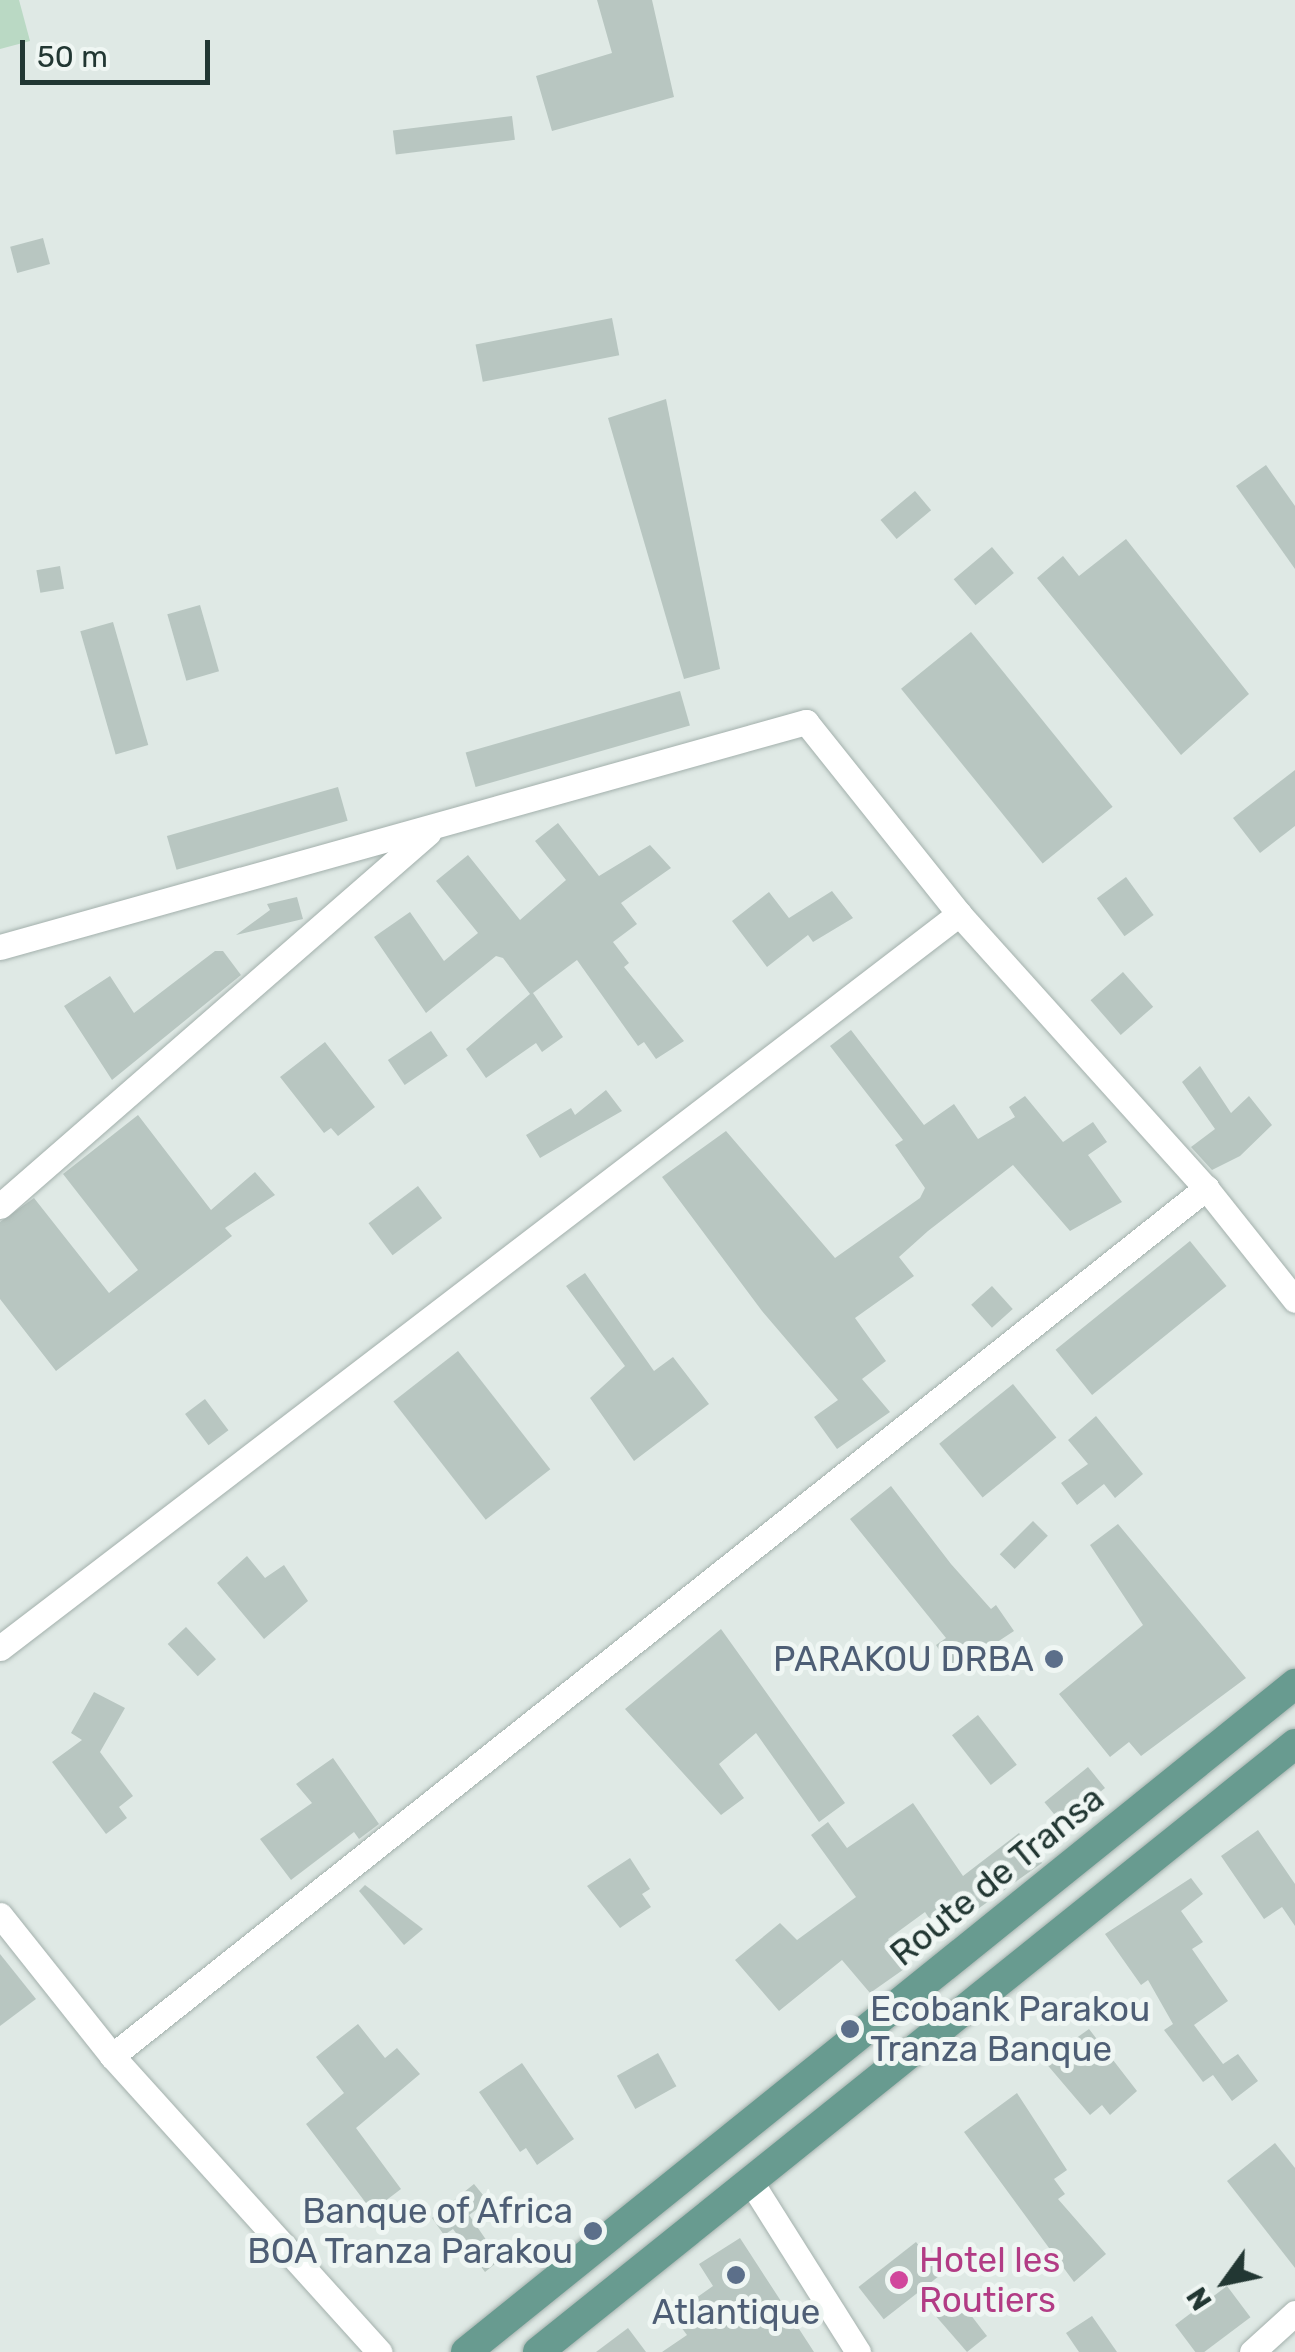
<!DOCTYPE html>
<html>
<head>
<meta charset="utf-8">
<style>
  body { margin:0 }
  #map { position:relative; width:1295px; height:2352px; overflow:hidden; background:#dfe9e5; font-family:Rubik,sans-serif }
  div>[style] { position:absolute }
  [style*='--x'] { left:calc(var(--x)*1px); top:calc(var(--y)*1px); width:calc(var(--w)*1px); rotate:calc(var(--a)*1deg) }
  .green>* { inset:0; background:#bad9c4 }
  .building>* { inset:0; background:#b8c6c1; transform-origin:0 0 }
  .roads { filter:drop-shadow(0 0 2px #a3b0ac) drop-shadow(0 0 2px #a3b0ac) }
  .street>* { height:25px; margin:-12.5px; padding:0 12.5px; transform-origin:12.5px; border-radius:12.5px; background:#fff }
  .primary>* { height:30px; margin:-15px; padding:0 15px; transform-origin:15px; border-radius:15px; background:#689b90 }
  .dots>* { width:28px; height:28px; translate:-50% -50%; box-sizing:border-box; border:5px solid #eff6f3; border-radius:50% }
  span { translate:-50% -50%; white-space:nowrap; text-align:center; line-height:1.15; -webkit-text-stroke:10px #eff6f3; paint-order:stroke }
  .service-label { font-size:35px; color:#4e5e75 }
  .right { translate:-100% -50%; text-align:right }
  .left { translate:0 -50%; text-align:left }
  .street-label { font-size:35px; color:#223733 }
  .hotel-label { font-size:35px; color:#b23c85 }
  .north { position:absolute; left:1175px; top:2232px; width:100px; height:100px; -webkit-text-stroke:8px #eff6f3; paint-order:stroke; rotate:237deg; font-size:28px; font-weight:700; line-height:40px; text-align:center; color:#223733 }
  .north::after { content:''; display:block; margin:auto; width:35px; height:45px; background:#223733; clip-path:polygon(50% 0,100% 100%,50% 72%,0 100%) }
  .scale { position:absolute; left:20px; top:40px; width:190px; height:45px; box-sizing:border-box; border:5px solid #223733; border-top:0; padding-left:12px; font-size:30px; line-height:35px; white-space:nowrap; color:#223733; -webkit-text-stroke:8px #eff6f3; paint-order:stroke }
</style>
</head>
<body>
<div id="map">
  <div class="green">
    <i style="clip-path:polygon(0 0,19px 0,30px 41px,0 49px)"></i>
  </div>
  <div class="building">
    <i style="clip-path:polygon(597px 0,652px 0,674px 97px,552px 131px,536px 76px,612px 53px)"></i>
    <i style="left:512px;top:116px;width:24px;height:120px;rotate:83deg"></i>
    <i style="left:43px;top:238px;width:27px;height:34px;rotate:75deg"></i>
    <i style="left:612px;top:318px;width:38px;height:139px;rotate:79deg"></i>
    <i style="clip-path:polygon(666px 399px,720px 669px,684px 679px,608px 418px)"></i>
    <i style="clip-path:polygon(1266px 465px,1295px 506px,1295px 569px,1236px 486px)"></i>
    <i style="left:915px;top:491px;width:25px;height:45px;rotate:50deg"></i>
    <i style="clip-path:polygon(1126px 539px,1249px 694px,1181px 755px,1037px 578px,1063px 556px,1079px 576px)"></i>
    <i style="left:992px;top:547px;width:34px;height:50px;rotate:50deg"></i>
    <i style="left:60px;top:566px;width:23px;height:24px;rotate:80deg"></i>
    <i style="left:200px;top:605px;width:69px;height:34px;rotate:74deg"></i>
    <i style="left:113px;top:622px;width:128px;height:34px;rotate:74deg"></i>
    <i style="left:971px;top:632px;width:225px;height:90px;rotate:51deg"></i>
    <i style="left:680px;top:691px;width:36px;height:223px;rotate:74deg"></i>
    <i style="clip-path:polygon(1295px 770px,1295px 826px,1260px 853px,1233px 818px)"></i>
    <i style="left:338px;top:787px;width:35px;height:178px;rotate:74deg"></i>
    <i style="clip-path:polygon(558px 823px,599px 876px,650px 845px,671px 868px,621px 903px,637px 924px,613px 942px,629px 963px,624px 967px,684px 1041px,656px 1059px,644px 1042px,638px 1046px,577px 960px,533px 993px,563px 1037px,542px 1052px,536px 1043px,486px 1078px,466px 1049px,530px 994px,503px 958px,496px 956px,426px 1013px,374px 937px,410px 912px,444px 961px,478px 933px,436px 881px,468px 855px,520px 920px,566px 880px,535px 841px)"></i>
    <i style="left:1126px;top:877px;width:47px;height:36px;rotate:54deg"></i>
    <i style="clip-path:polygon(832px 891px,853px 918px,813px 942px,808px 935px,767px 967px,732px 921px,769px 892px,789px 918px)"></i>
    <i style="clip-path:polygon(297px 897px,303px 919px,236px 935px,270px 910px,267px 904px)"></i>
    <i style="clip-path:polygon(215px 951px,223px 951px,241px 975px,112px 1080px,64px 1006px,110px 976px,134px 1013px)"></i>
    <i style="left:1123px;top:972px;width:46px;height:43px;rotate:49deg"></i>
    <i style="clip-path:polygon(851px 1030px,924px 1125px,954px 1104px,978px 1139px,1015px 1117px,1009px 1107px,1025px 1096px,1063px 1142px,1093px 1122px,1107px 1142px,1088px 1155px,1122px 1202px,1070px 1231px,1013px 1165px,928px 1231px,899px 1257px,914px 1276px,855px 1318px,886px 1361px,862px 1379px,890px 1412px,837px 1449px,814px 1417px,838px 1400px,762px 1311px,662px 1177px,726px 1131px,835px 1258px,920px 1198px,925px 1188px,895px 1145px,903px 1140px,830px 1046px)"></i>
    <i style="left:431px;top:1031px;width:30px;height:52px;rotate:56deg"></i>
    <i style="clip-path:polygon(325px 1042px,375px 1107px,338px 1136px,331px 1128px,324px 1133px,280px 1077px)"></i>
    <i style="clip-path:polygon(1200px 1066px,1231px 1113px,1249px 1096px,1272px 1125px,1240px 1156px,1212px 1170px,1191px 1147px,1215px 1129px,1182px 1082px)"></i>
    <i style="clip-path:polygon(606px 1090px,622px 1111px,540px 1158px,526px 1135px,571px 1108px,575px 1115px)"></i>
    <i style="clip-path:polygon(138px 1115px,211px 1210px,255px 1172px,275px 1195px,225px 1228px,232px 1236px,56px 1371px,0 1299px,0 1222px,34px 1198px,109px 1293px,138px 1270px,63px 1174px)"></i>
    <i style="left:418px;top:1186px;width:40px;height:62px;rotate:53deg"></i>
    <i style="left:1190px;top:1241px;width:58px;height:173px;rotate:51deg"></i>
    <i style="clip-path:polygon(585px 1273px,654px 1371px,673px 1357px,709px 1404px,634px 1461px,590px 1398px,625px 1366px,566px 1286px)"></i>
    <i style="left:992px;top:1286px;width:31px;height:28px;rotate:48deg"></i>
    <i style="left:458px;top:1351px;width:150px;height:82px;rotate:52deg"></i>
    <i style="left:1013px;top:1384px;width:69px;height:95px;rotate:51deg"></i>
    <i style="left:205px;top:1399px;width:39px;height:25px;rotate:53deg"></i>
    <i style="clip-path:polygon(1096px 1416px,1143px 1474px,1115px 1498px,1104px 1484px,1077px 1505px,1061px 1483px,1088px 1464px,1068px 1440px)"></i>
    <i style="clip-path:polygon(891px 1486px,951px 1564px,991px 1609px,996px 1605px,1014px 1631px,953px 1671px,936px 1645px,946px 1638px,850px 1519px)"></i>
    <i style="left:1033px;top:1521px;width:21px;height:47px;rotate:45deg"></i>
    <i style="clip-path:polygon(1118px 1524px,1246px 1678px,1141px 1756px,1129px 1742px,1110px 1757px,1059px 1694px,1143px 1625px,1090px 1545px)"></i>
    <i style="clip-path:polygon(247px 1556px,265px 1578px,284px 1565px,308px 1601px,264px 1639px,217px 1583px)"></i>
    <i style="left:186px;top:1627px;width:44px;height:25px;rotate:47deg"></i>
    <i style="clip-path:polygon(721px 1629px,845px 1803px,819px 1822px,756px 1733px,719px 1764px,744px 1798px,721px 1815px,625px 1709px)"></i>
    <i style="clip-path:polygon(94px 1692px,125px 1708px,100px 1752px,133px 1796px,119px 1807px,127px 1818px,106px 1834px,52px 1762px,82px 1740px,71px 1733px)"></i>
    <i style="left:978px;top:1715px;width:63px;height:33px;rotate:52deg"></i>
    <i style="clip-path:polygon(333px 1758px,379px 1824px,359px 1839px,354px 1832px,291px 1880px,260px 1839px,312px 1803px,296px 1784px)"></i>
    <i style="left:1088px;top:1767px;width:27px;height:56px;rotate:51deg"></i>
    <i style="clip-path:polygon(913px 1803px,963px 1876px,1019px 1833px,1042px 1863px,954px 1926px,944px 1912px,931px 1921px,925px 1912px,888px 1939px,907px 1967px,870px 1993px,842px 1960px,779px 2011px,735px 1960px,780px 1923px,797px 1940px,856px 1897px,811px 1835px,828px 1822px,847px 1848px)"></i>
    <i style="clip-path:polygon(1258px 1830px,1295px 1884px,1295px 1926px,1282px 1907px,1264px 1919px,1221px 1856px)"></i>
    <i style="clip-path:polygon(630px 1858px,650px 1889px,642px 1894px,651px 1907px,620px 1928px,587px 1886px)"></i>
    <i style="clip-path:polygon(1191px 1878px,1203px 1894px,1181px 1911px,1203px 1942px,1192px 1949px,1228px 2001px,1194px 2025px,1223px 2064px,1238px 2054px,1258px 2081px,1232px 2101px,1213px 2075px,1203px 2082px,1164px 2030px,1173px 2024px,1148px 1980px,1141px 1985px,1105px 1934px)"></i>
    <i style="clip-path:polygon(365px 1885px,423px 1929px,404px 1945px,359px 1891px)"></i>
    <i style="clip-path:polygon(0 1954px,36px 1999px,0 2026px)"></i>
    <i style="clip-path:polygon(358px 2024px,385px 2058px,397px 2048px,420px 2074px,356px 2128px,401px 2189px,372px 2211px,306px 2124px,344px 2093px,316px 2057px)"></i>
    <i style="clip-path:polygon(1089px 2029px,1137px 2091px,1110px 2115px,1102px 2105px,1090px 2115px,1044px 2061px)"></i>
    <i style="left:658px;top:2053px;width:38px;height:47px;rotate:61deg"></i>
    <i style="clip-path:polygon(522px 2063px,574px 2139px,537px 2165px,526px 2148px,520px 2152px,479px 2092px)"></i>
    <i style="clip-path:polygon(1017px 2093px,1067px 2170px,1054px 2179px,1065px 2194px,1058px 2199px,1106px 2254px,1074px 2282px,964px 2132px)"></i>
    <i style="clip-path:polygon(1275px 2143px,1295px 2168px,1295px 2268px,1227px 2181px)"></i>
    <i style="clip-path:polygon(474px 2184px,488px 2201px,469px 2215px,500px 2260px,485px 2272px,453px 2229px,444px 2235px,432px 2218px)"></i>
    <i style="clip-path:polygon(740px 2238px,814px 2352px,662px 2352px,687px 2335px,672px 2315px,713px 2286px,699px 2264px)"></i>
    <i style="left:916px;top:2242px;width:41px;height:73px;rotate:52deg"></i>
    <i style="left:1227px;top:2286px;width:39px;height:65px;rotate:53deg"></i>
    <i style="clip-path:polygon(953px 2292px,987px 2336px,967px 2352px,934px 2314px)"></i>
    <i style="clip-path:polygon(1092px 2316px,1117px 2352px,1079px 2352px,1066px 2333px)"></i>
    <i style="clip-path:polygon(628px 2328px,646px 2352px,596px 2352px)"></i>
  </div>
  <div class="roads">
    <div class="street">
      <i style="--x:0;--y:947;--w:837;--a:-15.6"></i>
      <i style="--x:806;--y:722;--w:246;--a:51.4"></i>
      <i style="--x:959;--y:914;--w:369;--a:48"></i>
      <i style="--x:1206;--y:1188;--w:143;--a:51.5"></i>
      <i style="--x:0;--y:1206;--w:568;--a:-41.07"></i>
      <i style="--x:0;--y:1648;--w:1208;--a:-37.43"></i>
      <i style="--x:0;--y:1915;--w:180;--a:51.5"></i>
      <i style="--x:112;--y:2056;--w:399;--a:47.9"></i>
      <i style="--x:112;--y:2056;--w:1397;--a:-38.43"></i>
      <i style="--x:751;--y:2182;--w:201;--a:57.8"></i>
      <i style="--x:1252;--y:2352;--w:58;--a:-42.2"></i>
    </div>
    <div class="primary">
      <i style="--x:466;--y:2352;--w:1065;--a:-38.86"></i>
      <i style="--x:538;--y:2352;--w:971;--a:-38.77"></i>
    </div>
  </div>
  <div class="dots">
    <i style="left:1054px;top:1659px;background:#5c6f8a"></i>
    <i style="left:850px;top:2029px;background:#5c6f8a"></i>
    <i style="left:593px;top:2231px;background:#5c6f8a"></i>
    <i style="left:736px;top:2275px;background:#5c6f8a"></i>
    <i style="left:899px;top:2280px;background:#d1479c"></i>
  </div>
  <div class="service-label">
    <span class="right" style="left:1034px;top:1659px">PARAKOU DRBA</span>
    <span class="left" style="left:870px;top:2029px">Ecobank Parakou<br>Tranza Banque</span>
    <span class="right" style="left:573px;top:2231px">Banque of Africa<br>BOA Tranza Parakou</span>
    <span style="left:736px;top:2312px">Atlantique</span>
  </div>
  <div class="street-label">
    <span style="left:997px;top:1876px;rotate:-39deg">Route de Transa</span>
  </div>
  <div class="hotel-label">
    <span class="left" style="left:919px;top:2280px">Hotel les<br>Routiers</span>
  </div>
  <div class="north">N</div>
  <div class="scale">50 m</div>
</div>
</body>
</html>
